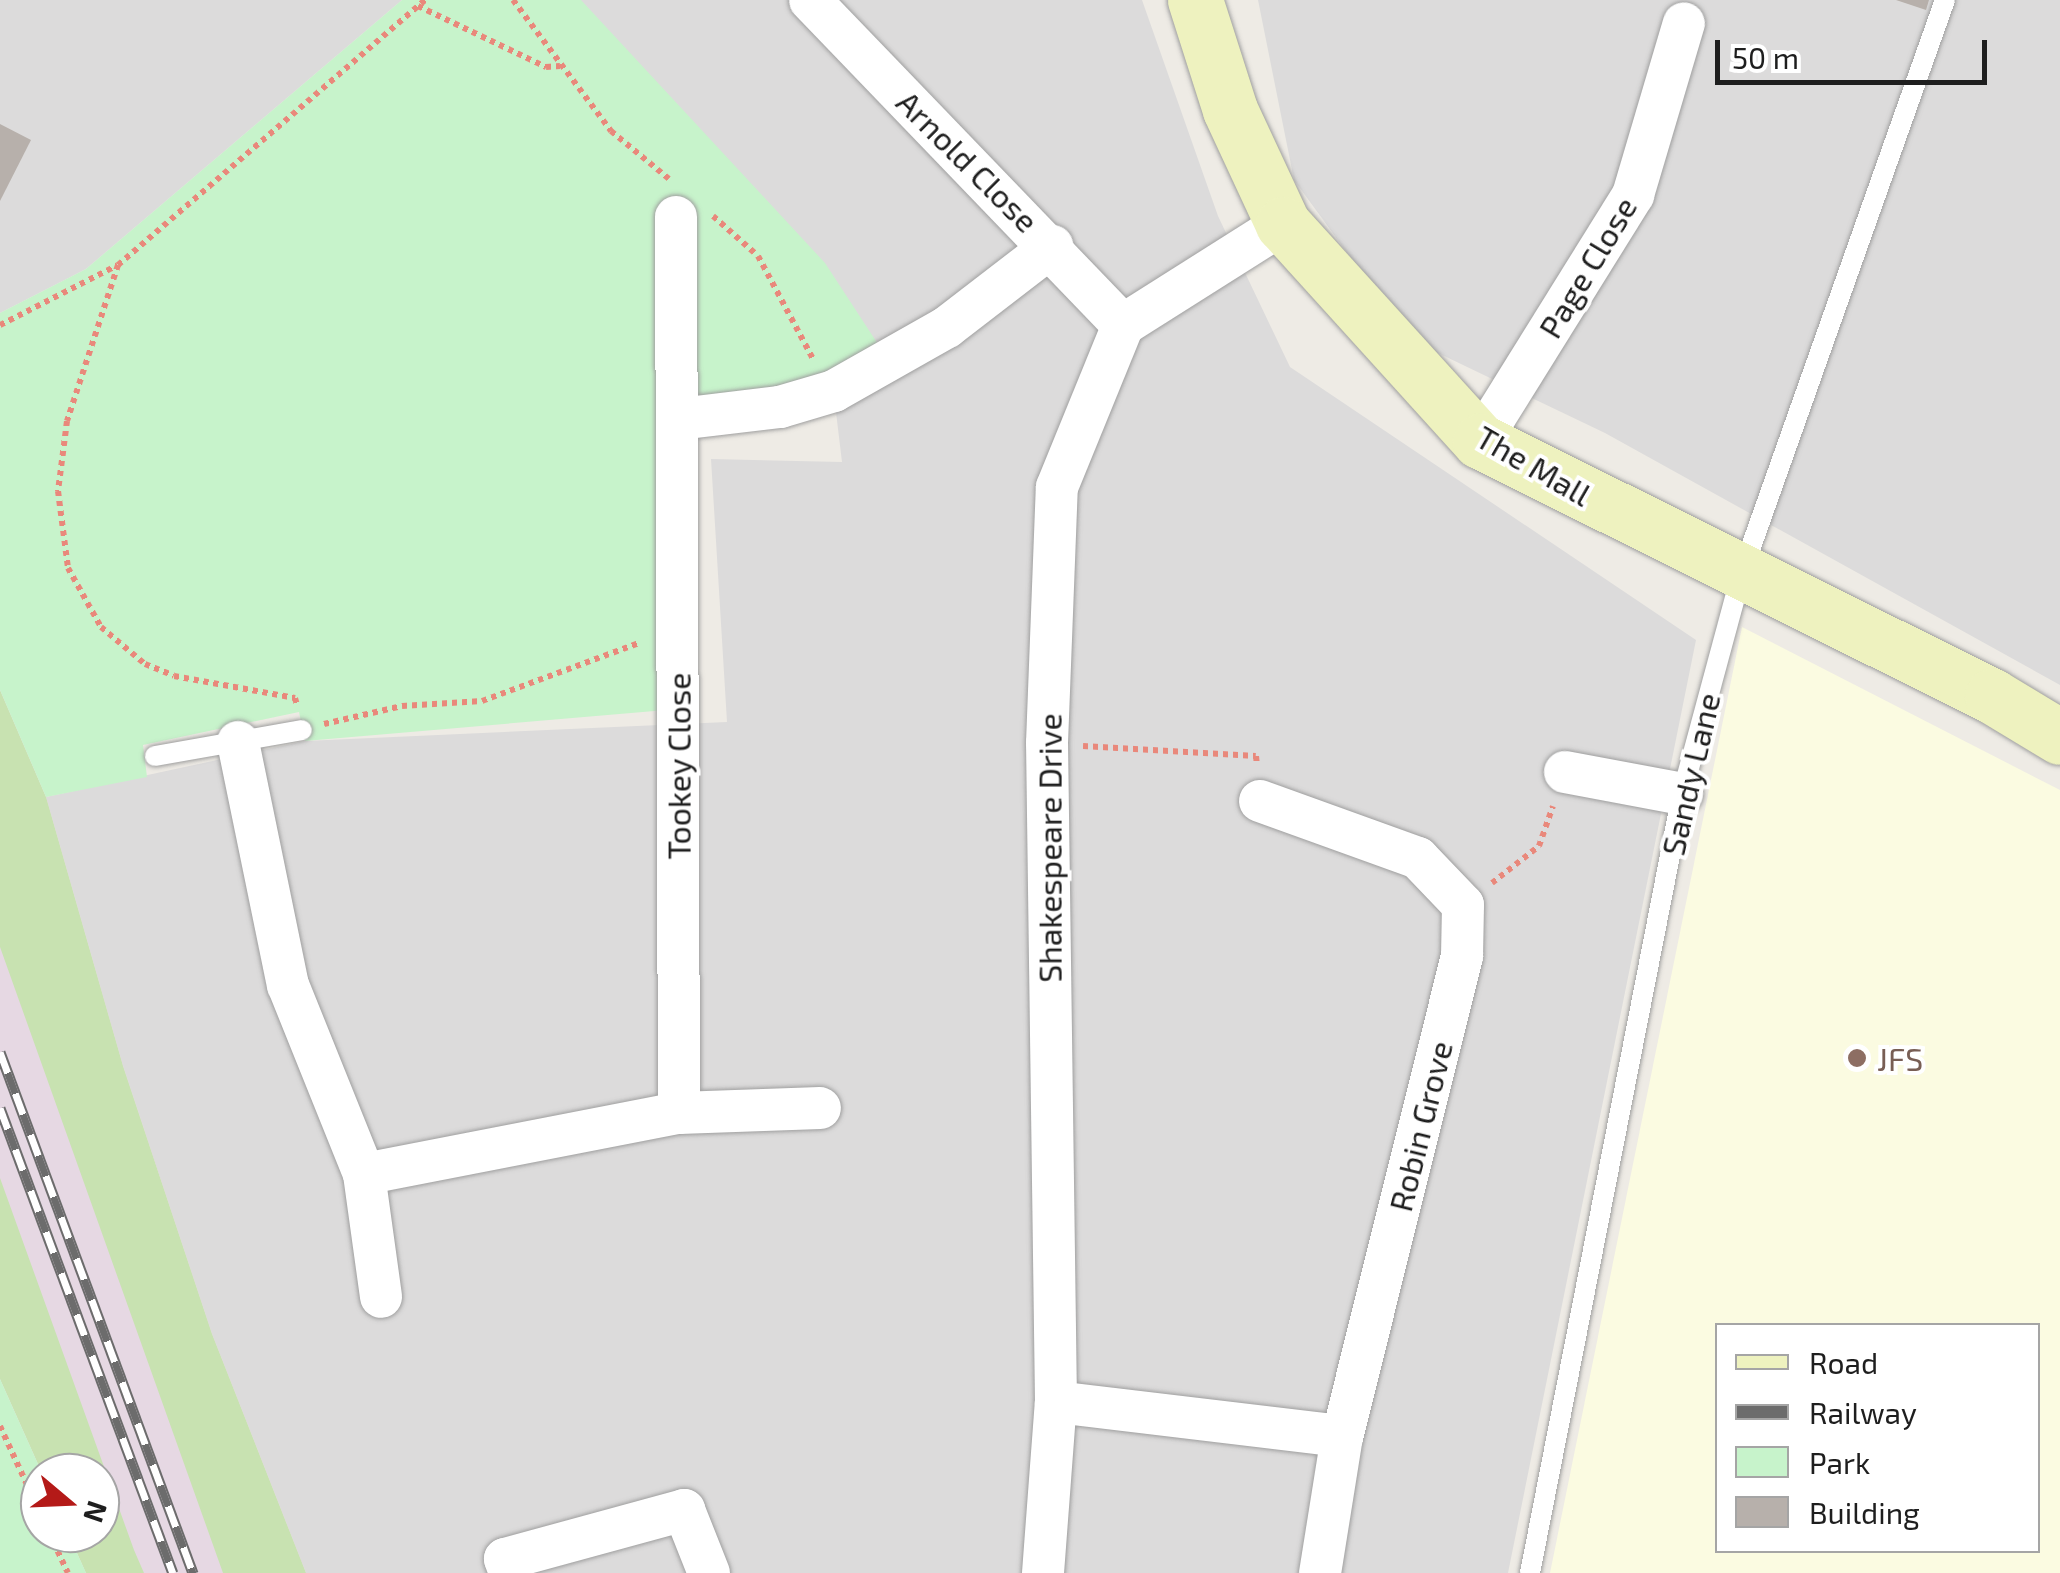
<!DOCTYPE html>
<html>
<head>
<meta charset="utf-8">
<style>
  body { margin:0 }
  #map { position:relative; width:2060px; height:1573px; overflow:hidden; background:#eeebe5; font-family:"Exo 2",sans-serif }
  div>[style] { position:absolute }
  [style*='--x'] { left:calc(var(--x)*1px); top:calc(var(--y)*1px); width:calc(var(--w)*1px); rotate:calc(var(--a)*1deg) }
  .residential>* { inset:0; background:#dcdbdb }
  .industrial>* { inset:0; background:#e6d8e3 }
  .education>* { inset:0; background:#fbfbe1 }
  .grass>* { inset:0; background:#c8e2b1 }
  .park>* { inset:0; background:#c7f3cb }
  .building>* { inset:0; background:#b7b0ab }
  .path>* { height:6px; margin-top:-3px; transform-origin:0; background:repeating-linear-gradient(90deg,#e9887b 0 5px,transparent 0 10px) }
  .roads { filter:drop-shadow(0 0 2px #9f9f9f) drop-shadow(0 0 2px #9f9f9f) }
  .lane>* { height:20px; margin:-10px; padding:0 10px; transform-origin:10px; border-radius:10px; background:#fff }
  .street>* { height:42px; margin:-21px; padding:0 21px; transform-origin:21px; border-radius:21px; background:#fff }
  .secondary>* { height:55px; margin:-27.5px; padding:0 27.5px; transform-origin:27.5px; border-radius:27.5px; background:#eef2bf }
  .rail>* { height:11px; margin-top:-5.5px; transform-origin:0; background:repeating-linear-gradient(90deg,#fff 0 22px,#6c6c6c 0 44px); box-sizing:border-box; border-block:2px solid #6c6c6c }
  .dots>* { width:28px; height:28px; translate:-50% -50%; box-sizing:border-box; border:5px solid #fff; border-radius:50% }
  span { translate:-50% -50%; white-space:nowrap; text-align:center; line-height:1.15; -webkit-text-stroke:8px #fff; paint-order:stroke }
  .street-label { font-size:32px; color:#1e1e1e }
  .education-label { font-size:32px; color:#785e54 }
  .left { translate:0 -50%; text-align:left }
  .legend { position:absolute; left:1715px; top:1323px; width:325px; height:230px; box-sizing:border-box; background:#fff; border:2px solid #a5a5a5; margin:0; padding:12px 18px; list-style:none; font-size:30px; color:#1e1e1e }
  .legend li { display:flex; align-items:center; gap:20px; height:50px }
  .legend b { width:50px; border:2px solid #a5a5a5 }
  .north { position:absolute; left:20px; top:1453px; width:100px; height:100px; box-sizing:border-box; background:#fff; border:2px solid #a5a5a5; border-radius:50%; rotate:109deg; font-size:28px; font-weight:700; line-height:40px; text-align:center; color:#1e1e1e }
  .north::after { content:''; display:block; margin:auto; width:35px; height:45px; background:#b41a18; clip-path:polygon(50% 0,100% 100%,50% 72%,0 100%) }
  .scale { position:absolute; left:1715px; top:40px; width:272px; height:45px; box-sizing:border-box; border:5px solid #1e1e1e; border-top:0; padding-left:12px; font-size:30px; line-height:35px; white-space:nowrap; color:#1e1e1e; -webkit-text-stroke:8px #fff; paint-order:stroke }
</style>
</head>
<body>
<div id="map">
  <div class="residential">
    <i style="clip-path:polygon(0 0,402px 0,86px 269px,0 313px)"></i>
    <i style="clip-path:polygon(576px 0,1142px 0,1218px 216px,1290px 367px,1696px 640px,1508px 1573px,306px 1573px,212px 1334px,123px 1066px,46px 797px,305px 741px,727px 722px,711px 459px,842px 462px,821px 288px)"></i>
    <i style="clip-path:polygon(1258px 0,2060px 0,2060px 685px,1605px 433px,1411px 340px,1294px 180px)"></i>
  </div>
  <div class="industrial">
    <i style="clip-path:polygon(0 690px,46px 797px,123px 1066px,212px 1334px,306px 1573px,86px 1573px,68px 1533px,100px 1533px,100px 1473px,42px 1473px,0 1379px)"></i>
  </div>
  <div class="education">
    <i style="clip-path:polygon(evenodd,1742px 627px,2060px 790px,2060px 1573px,1550px 1573px,1742px 627px,1718px 1326px,2038px 1326px,2038px 1550px,1718px 1550px,1718px 1326px)"></i>
  </div>
  <div class="grass">
    <i style="clip-path:polygon(0 690px,46px 797px,123px 1066px,212px 1334px,306px 1573px,223px 1573px,0 947px)"></i>
    <i style="clip-path:polygon(0 1178px,134px 1550px,144px 1573px,86px 1573px,68px 1533px,100px 1533px,100px 1473px,42px 1473px,0 1379px)"></i>
  </div>
  <div class="park">
    <i style="clip-path:polygon(402px 0,581px 0,825px 263px,889px 361px,679px 420px,678px 709px,305px 741px,299px 712px,143px 745px,147px 777px,46px 797px,0 690px,0 313px,86px 269px)"></i>
    <i style="clip-path:polygon(0 1379px,42px 1473px,40px 1533px,68px 1533px,86px 1573px,0 1573px)"></i>
  </div>
  <div class="building">
    <i style="clip-path:polygon(1896px 0,1929px 0,1926px 10px)"></i>
    <i style="clip-path:polygon(0 124px,31px 140px,0 201px)"></i>
  </div>
  <div class="path">
    <i style="--x:513;--y:0;--w:164;--a:53.2"></i>
    <i style="--x:611;--y:131;--w:75;--a:39.6"></i>
    <i style="--x:418;--y:6;--w:142;--a:25.5"></i>
    <i style="--x:546;--y:67;--w:14;--a:-4"></i>
    <i style="--x:713;--y:216;--w:60;--a:41.6"></i>
    <i style="--x:758;--y:256;--w:117;--a:61.9"></i>
    <i style="--x:118;--y:265;--w:164;--a:108.1"></i>
    <i style="--x:67;--y:421;--w:71;--a:97.3"></i>
    <i style="--x:58;--y:491;--w:78;--a:82.6"></i>
    <i style="--x:68;--y:568;--w:68;--a:60.8"></i>
    <i style="--x:101;--y:627;--w:57;--a:40.1"></i>
    <i style="--x:145;--y:664;--w:31;--a:22"></i>
    <i style="--x:174;--y:676;--w:123;--a:10.3"></i>
    <i style="--x:295;--y:698;--w:7;--a:74"></i>
    <i style="--x:0;--y:325;--w:132;--a:-27"></i>
    <i style="--x:118;--y:265;--w:406;--a:-40.8"></i>
    <i style="--x:324;--y:724;--w:80;--a:-13"></i>
    <i style="--x:402;--y:706;--w:80;--a:-3.6"></i>
    <i style="--x:482;--y:701;--w:167;--a:-20.3"></i>
    <i style="--x:1083;--y:746;--w:173;--a:3.3"></i>
    <i style="--x:1256;--y:756;--w:9;--a:84"></i>
    <i style="--x:1492;--y:883;--w:60;--a:-38.2"></i>
    <i style="--x:1539;--y:846;--w:42;--a:-70.7"></i>
    <i style="--x:0;--y:1426;--w:96;--a:65.3"></i>
    <i style="--x:49;--y:1533;--w:44;--a:64.6"></i>
  </div>
  <div class="roads">
    <div class="lane">
      <i style="--x:155;--y:756;--w:149;--a:-10"></i>
      <i style="--x:1530;--y:1573;--w:794;--a:-78.96"></i>
      <i style="--x:1682;--y:794;--w:227;--a:-74.9"></i>
      <i style="--x:1741;--y:575;--w:610;--a:-70.47"></i>
    </div>
    <div class="street">
      <i style="--x:810;--y:0;--w:451;--a:46.1"></i>
      <i style="--x:676;--y:217;--w:896;--a:89.81"></i>
      <i style="--x:679;--y:419;--w:102;--a:-6.8"></i>
      <i style="--x:780;--y:407;--w:56;--a:-16.5"></i>
      <i style="--x:834;--y:391;--w:130;--a:-29.5"></i>
      <i style="--x:947;--y:327;--w:133;--a:-37.6"></i>
      <i style="--x:1480;--y:441;--w:290;--a:-58.1"></i>
      <i style="--x:1633;--y:195;--w:179;--a:-73.5"></i>
      <i style="--x:238;--y:742;--w:248;--a:78.4"></i>
      <i style="--x:288;--y:985;--w:204;--a:68.1"></i>
      <i style="--x:364;--y:1174;--w:124;--a:82.1"></i>
      <i style="--x:1565;--y:772;--w:119;--a:10.6"></i>
      <i style="--x:1260;--y:801;--w:168;--a:19.8"></i>
      <i style="--x:1418;--y:858;--w:65;--a:46.2"></i>
      <i style="--x:1463;--y:905;--w:51;--a:91.1"></i>
      <i style="--x:1462;--y:956;--w:495;--a:104"></i>
      <i style="--x:1342;--y:1436;--w:139;--a:99.1"></i>
      <i style="--x:364;--y:1174;--w:321;--a:-11"></i>
      <i style="--x:679;--y:1113;--w:141;--a:-2"></i>
      <i style="--x:1056;--y:1402;--w:288;--a:6.8"></i>
      <i style="--x:510;--y:1573;--w:15;--a:-110"></i>
      <i style="--x:505;--y:1559;--w:186;--a:-15.3"></i>
      <i style="--x:684;--y:1510;--w:68;--a:68.4"></i>
      <i style="--x:1043;--y:1573;--w:171;--a:-85.7"></i>
      <i style="--x:1056;--y:1402;--w:659;--a:-90.78"></i>
      <i style="--x:1047;--y:743;--w:256;--a:-87.8"></i>
      <i style="--x:1057;--y:487;--w:175;--a:-67.8"></i>
      <i style="--x:1123;--y:325;--w:189;--a:-32.3"></i>
    </div>
    <div class="secondary">
      <i style="--x:1195;--y:0;--w:115;--a:72.3"></i>
      <i style="--x:1230;--y:110;--w:126;--a:65.1"></i>
      <i style="--x:1283;--y:224;--w:293;--a:47.8"></i>
      <i style="--x:1480;--y:441;--w:572;--a:26.48"></i>
      <i style="--x:1992;--y:696;--w:79;--a:31.1"></i>
    </div>
  </div>
  <div class="rail">
    <i style="--x:0;--y:1052;--w:556;--a:69.67"></i>
    <i style="--x:0;--y:1108;--w:496;--a:69.6"></i>
  </div>
  <div class="dots">
    <i style="left:1857px;top:1058px;background:#8d6e63"></i>
  </div>
  <div class="street-label">
    <span style="left:968px;top:161px;rotate:45deg">Arnold Close</span>
    <span style="left:1587px;top:267px;rotate:-59deg">Page Close</span>
    <span style="left:1534px;top:465px;rotate:30deg">The Mall</span>
    <span style="left:678px;top:766px;rotate:-90deg">Tookey Close</span>
    <span style="left:1690px;top:774px;rotate:-77deg">Sandy Lane</span>
    <span style="left:1049px;top:848px;rotate:-90deg">Shakespeare Drive</span>
    <span style="left:1420px;top:1126px;rotate:-76deg">Robin Grove</span>
  </div>
  <div class="education-label">
    <span class="left" style="left:1877px;top:1058px">JFS</span>
  </div>
  <ul class="legend">
  <li><b style="height:12px;background:#eef2bf"></b>Road</li>
  <li><b style="height:12px;background:#6c6c6c"></b>Railway</li>
  <li><b style="height:28px;background:#c7f3cb"></b>Park</li>
  <li><b style="height:28px;background:#b7b0ab"></b>Building</li>
  </ul>
  <div class="north">N</div>
  <div class="scale">50 m</div>
</div>
</body>
</html>
